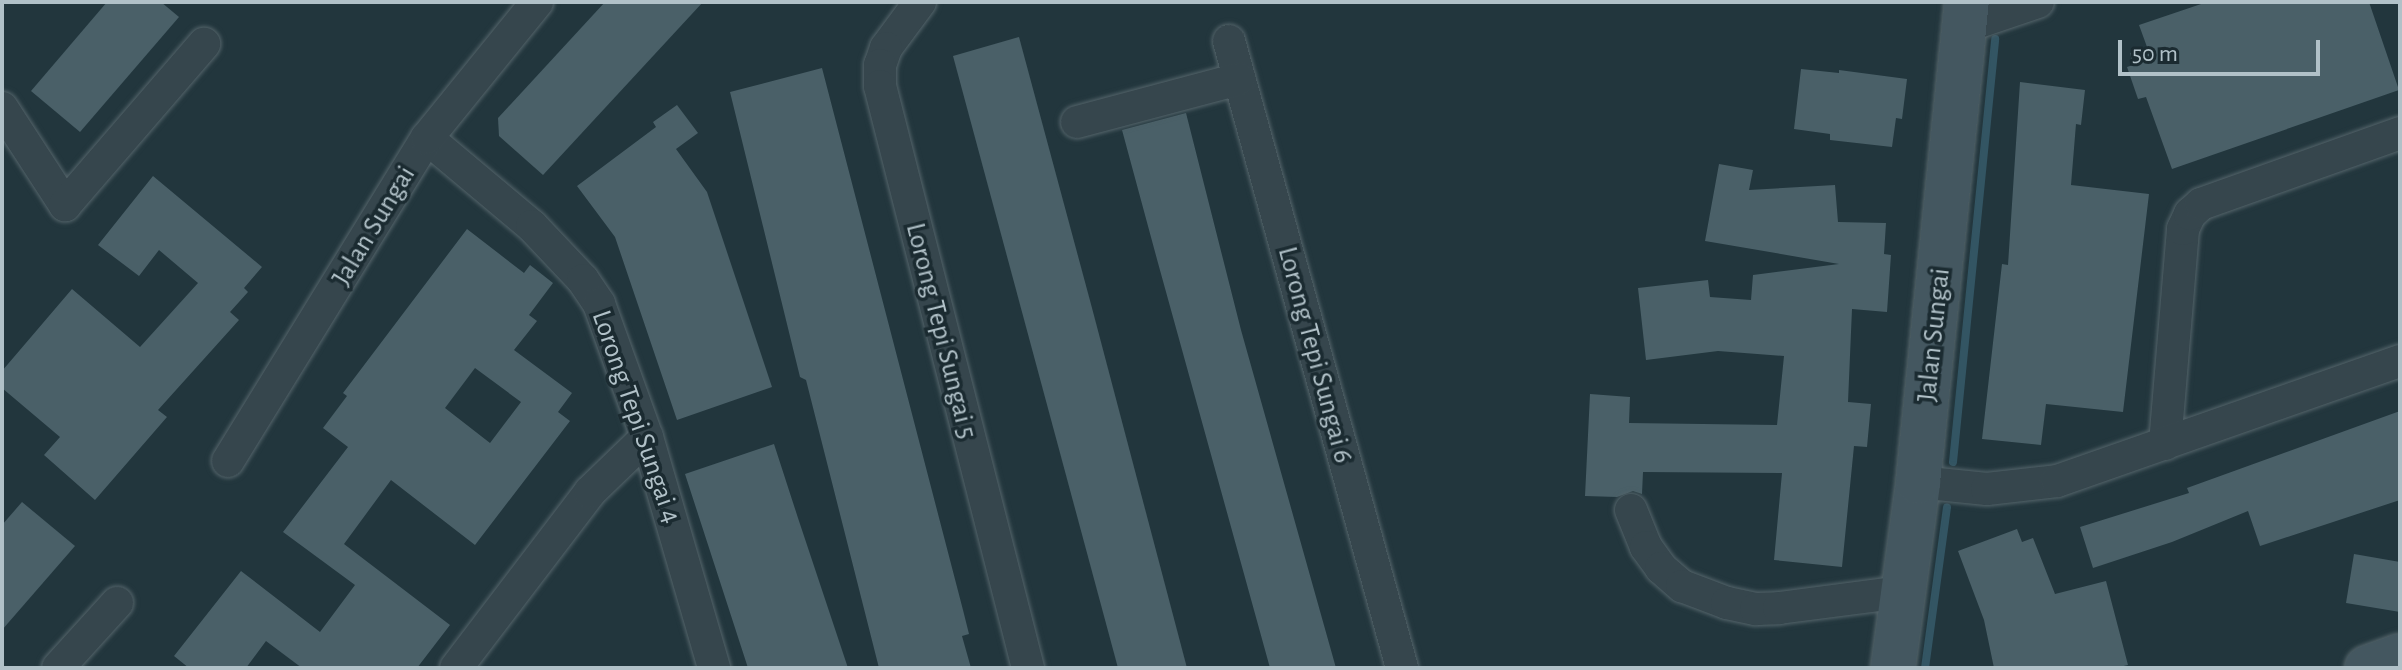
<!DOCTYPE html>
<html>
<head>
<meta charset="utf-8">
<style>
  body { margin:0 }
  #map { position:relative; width:2402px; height:670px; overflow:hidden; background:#22363d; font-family:"Alegreya Sans",sans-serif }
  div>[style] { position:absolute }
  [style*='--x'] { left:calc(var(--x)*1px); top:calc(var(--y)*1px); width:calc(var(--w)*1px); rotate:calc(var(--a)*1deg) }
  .stream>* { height:8px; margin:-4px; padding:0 4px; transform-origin:4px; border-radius:4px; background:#335563 }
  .building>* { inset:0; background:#4a6068 }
  .roads { filter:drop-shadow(0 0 2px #54646a) drop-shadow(0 0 2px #54646a) }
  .street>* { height:32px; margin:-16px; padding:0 16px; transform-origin:16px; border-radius:16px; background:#36464d }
  .secondary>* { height:44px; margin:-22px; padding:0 22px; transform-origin:22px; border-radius:22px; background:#445760 }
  span { translate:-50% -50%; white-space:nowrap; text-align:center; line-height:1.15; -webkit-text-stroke:7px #1b2b31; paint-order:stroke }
  .street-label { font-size:28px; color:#b1c1c8 }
  .frame { position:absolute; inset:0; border:4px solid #b1c1c8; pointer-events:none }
  .scale { position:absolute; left:2118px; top:40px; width:202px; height:36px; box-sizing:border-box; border:4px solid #b1c1c8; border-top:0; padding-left:10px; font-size:24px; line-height:28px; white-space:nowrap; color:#b1c1c8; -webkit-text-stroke:6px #1b2b31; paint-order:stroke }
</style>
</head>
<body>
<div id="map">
  <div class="stream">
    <i style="--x:1953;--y:462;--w:425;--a:-84.3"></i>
    <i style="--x:1925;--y:668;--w:162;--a:-82.2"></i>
  </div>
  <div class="building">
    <i style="clip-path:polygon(107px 2px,161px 2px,179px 17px,80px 132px,31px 91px)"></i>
    <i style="clip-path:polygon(605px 2px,703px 2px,543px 175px,499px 136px,498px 118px)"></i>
    <i style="clip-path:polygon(2207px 2px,2369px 2px,2399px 90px,2172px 169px,2146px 97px,2138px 99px,2127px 67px,2133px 65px,2130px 53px,2147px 47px,2139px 25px)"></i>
    <i style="clip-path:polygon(1019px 37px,1092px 308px,1187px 668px,1118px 668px,953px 56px)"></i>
    <i style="clip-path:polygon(822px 68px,963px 610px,969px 634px,962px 636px,971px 668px,879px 668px,806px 380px,800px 377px,730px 92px)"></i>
    <i style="clip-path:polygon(1801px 69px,1839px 73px,1839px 70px,1907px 79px,1902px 119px,1896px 118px,1892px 147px,1830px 140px,1830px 134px,1794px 129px)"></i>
    <i style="clip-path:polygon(2020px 82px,2085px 90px,2081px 125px,2076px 124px,2071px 185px,2149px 194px,2123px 412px,2046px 404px,2041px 445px,1982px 439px,2002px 264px,2008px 265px)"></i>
    <i style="clip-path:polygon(677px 105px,698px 133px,676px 149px,707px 192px,772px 387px,677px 420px,615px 237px,577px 186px,656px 127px,653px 122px)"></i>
    <i style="clip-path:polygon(1186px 113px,1241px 330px,1336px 668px,1270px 668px,1158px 263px,1122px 130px)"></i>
    <i style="clip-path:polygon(1719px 164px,1753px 170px,1749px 190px,1835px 185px,1838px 222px,1886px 223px,1884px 254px,1891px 255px,1887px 312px,1852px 309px,1848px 402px,1871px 404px,1867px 447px,1854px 446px,1842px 567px,1774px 560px,1782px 473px,1643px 472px,1642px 494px,1633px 491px,1617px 497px,1585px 496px,1590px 394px,1630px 397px,1629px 423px,1777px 425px,1784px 356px,1718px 351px,1646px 360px,1638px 288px,1708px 280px,1710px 297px,1751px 300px,1753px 275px,1839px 264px,1705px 241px)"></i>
    <i style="clip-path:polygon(153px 176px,262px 267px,244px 288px,248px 292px,230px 312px,239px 320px,158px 410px,167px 417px,95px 500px,44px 455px,60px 437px,2px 388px,2px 371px,72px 289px,140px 347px,198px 283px,159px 250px,139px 276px,98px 245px)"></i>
    <i style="clip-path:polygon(evenodd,467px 229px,524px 273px,530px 265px,553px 283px,529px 315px,537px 321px,514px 350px,572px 393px,558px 412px,570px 421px,475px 545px,391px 480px,344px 544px,450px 625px,417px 668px,302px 668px,266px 641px,246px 668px,189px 668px,174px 656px,241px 571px,320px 632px,355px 585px,283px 532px,348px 447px,323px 428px,347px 396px,343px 393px,467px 229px,475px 368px,521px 402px,490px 443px,445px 408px,475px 368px)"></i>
    <i style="clip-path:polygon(2400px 411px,2400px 500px,2260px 546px,2248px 511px,2172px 542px,2093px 568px,2080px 527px,2189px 493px,2187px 488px)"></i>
    <i style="clip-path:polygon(774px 444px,798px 518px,848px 668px,748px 668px,685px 474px)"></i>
    <i style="clip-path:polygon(22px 502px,75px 546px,2px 630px,2px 525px)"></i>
    <i style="clip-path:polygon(2017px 529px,2022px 542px,2033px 538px,2055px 594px,2106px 581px,2128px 665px,2115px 668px,1994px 668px,1984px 620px,1958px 551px)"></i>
    <i style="clip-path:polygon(2354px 554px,2400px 562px,2400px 612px,2346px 603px)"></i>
  </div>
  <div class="roads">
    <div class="street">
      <i style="--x:920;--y:2;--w:57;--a:126.5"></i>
      <i style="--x:886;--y:48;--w:18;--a:109"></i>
      <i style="--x:880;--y:65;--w:21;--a:90"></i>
      <i style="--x:880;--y:86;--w:601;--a:75.73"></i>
      <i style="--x:1964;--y:27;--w:78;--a:-18.7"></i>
      <i style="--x:1229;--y:41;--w:650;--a:74.57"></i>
      <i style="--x:2;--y:108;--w:116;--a:57"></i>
      <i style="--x:65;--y:205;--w:213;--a:-49.2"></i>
      <i style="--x:1077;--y:122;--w:168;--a:-14.9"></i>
      <i style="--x:427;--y:138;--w:137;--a:40"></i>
      <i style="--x:532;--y:226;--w:74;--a:46.6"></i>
      <i style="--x:583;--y:280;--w:29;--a:56"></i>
      <i style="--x:599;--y:304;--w:141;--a:70.2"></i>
      <i style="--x:647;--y:437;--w:241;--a:73.8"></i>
      <i style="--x:2165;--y:444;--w:216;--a:-85.2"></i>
      <i style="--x:2183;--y:229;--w:17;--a:-65"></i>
      <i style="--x:2190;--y:214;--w:15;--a:-42"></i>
      <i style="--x:2201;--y:204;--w:211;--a:-19.6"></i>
      <i style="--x:228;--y:461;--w:379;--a:-58.4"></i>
      <i style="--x:427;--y:138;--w:175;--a:-51"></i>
      <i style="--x:1918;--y:482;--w:69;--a:5.8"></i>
      <i style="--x:1987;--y:489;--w:70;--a:-6.5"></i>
      <i style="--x:2057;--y:481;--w:363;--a:-19.3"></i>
      <i style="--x:1631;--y:510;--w:40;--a:68"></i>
      <i style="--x:1646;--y:547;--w:26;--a:54"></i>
      <i style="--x:1661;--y:568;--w:28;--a:41"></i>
      <i style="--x:1682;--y:586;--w:48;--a:20.7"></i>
      <i style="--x:1727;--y:603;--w:30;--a:12"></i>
      <i style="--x:1756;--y:609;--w:23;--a:-2"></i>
      <i style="--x:1779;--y:608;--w:125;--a:-7.4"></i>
      <i style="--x:58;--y:668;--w:88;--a:-47.8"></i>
      <i style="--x:456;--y:668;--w:221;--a:-52.7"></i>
      <i style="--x:590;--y:492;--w:79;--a:-44"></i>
    </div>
    <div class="secondary">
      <i style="--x:1893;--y:668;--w:188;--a:-82.3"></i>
      <i style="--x:1918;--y:482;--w:482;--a:-84.2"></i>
      <i style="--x:2367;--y:668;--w:35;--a:-20"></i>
    </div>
  </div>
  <div class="street-label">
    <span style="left:374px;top:226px;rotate:-59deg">Jalan Sungai</span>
    <span style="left:941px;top:331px;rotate:76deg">Lorong Tepi Sungai 5</span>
    <span style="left:1934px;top:335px;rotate:-84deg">Jalan Sungai</span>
    <span style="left:1315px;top:355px;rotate:75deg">Lorong Tepi Sungai 6</span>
    <span style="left:636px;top:417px;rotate:71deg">Lorong Tepi Sungai 4</span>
  </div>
  <div class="frame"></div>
  <div class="scale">50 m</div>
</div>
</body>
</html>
